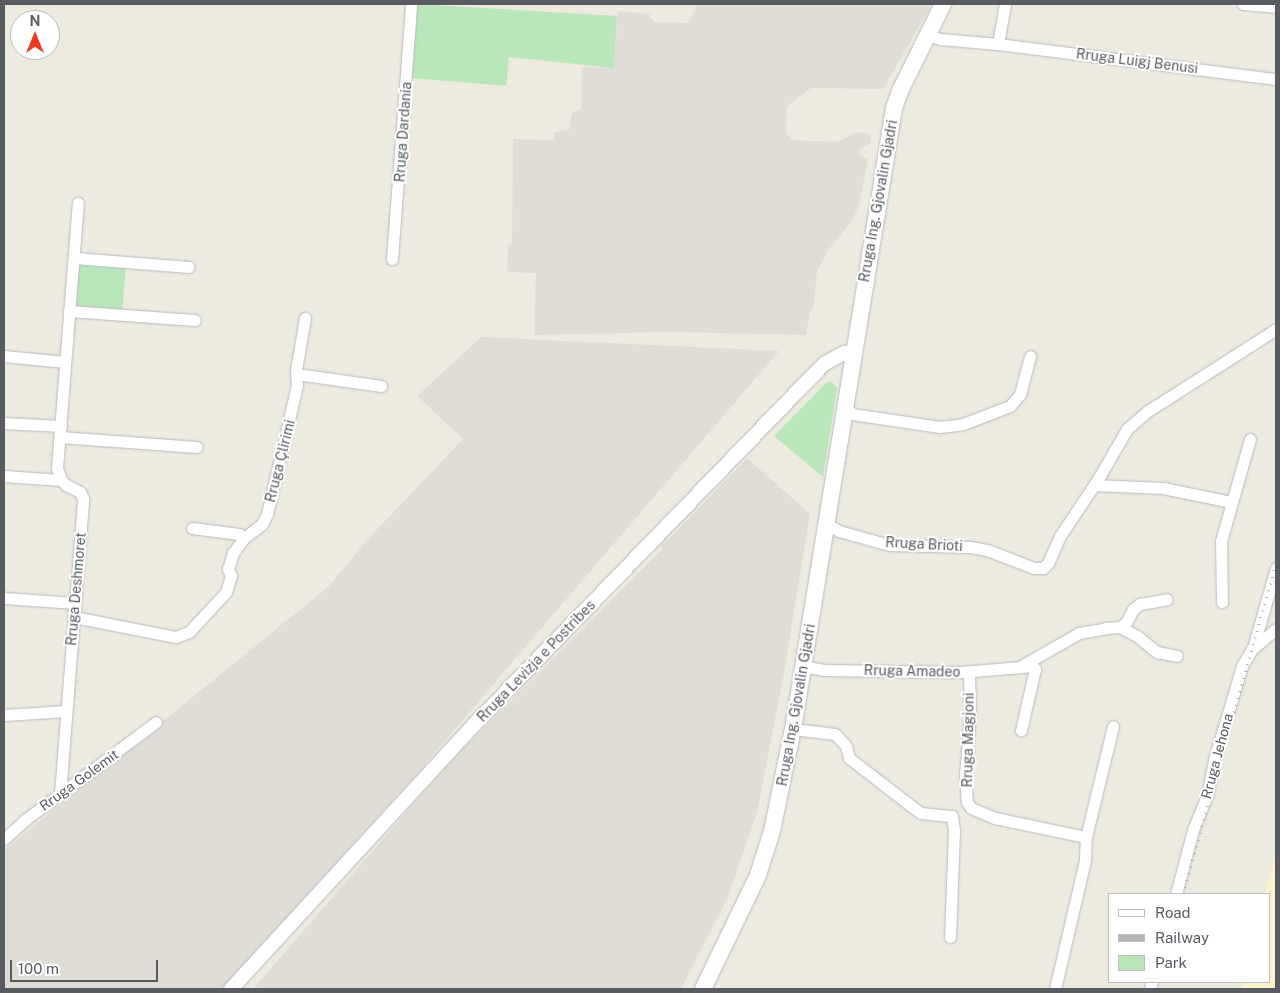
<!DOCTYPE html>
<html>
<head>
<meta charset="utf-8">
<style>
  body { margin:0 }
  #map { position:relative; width:1280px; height:993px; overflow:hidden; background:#edeadf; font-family:"Public Sans",sans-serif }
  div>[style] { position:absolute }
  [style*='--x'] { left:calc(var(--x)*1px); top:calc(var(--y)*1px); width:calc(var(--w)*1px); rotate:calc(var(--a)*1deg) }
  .industrial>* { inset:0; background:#e0ddd7 }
  .green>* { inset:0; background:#bae6bb }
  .sand>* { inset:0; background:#fcf2cb }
  .roads { filter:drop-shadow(0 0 1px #b7babf) drop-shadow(0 0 1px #b7babf) }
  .minor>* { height:11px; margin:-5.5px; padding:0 5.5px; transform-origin:5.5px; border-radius:5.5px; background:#fff }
  .tertiary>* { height:14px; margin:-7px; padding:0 7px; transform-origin:7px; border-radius:7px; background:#fff }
  .secondary>* { height:16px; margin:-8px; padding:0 8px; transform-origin:8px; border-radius:8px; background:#fff }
  .rail>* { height:3px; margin-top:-1.5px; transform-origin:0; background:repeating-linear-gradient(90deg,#b3b4b4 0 1px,transparent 0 7px) }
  span { translate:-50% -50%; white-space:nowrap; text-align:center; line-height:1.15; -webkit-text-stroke:4px #fff; paint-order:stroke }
  .street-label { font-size:14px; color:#585c61 }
  .frame { position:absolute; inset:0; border:5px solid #585c61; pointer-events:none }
  .legend { position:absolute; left:1108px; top:893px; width:162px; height:90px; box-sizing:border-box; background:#fff; border:1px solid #bcbec0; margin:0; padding:6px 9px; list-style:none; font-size:15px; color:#585c61 }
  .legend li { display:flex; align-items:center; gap:10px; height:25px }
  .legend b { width:25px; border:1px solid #bcbec0 }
  .north { position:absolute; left:10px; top:10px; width:50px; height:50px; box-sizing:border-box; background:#fff; border:1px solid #bcbec0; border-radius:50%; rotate:0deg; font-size:14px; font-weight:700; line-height:20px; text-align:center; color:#585c61 }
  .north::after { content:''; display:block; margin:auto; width:18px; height:22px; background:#f23920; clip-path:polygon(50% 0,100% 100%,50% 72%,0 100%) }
  .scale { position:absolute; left:10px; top:960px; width:148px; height:22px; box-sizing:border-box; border:2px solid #585c61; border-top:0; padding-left:6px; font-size:15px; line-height:18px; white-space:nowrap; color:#585c61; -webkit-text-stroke:4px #fff; paint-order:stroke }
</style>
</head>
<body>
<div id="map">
  <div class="industrial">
    <i style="clip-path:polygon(698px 4px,932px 4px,883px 89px,811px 88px,787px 106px,786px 132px,791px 140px,838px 142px,857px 132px,871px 134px,870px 144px,860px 148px,859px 155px,868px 159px,859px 205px,852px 221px,829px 249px,817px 271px,814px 302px,812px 311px,810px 311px,806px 335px,669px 332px,534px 335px,536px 273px,507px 272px,508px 244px,512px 243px,513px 139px,555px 140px,554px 132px,569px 130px,572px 113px,581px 109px,582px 67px,614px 68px,618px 11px,649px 14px,654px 22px,688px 23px)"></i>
    <i style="clip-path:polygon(481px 337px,779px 351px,414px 777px,223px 989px,4px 989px,4px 850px,328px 587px,369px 538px,463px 439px,417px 396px)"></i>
    <i style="clip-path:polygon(747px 458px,810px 514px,784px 673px,757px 813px,727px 899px,681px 989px,253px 989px,450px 762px,663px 548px,662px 546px)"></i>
  </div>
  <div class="green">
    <i style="clip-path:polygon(416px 4px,617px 16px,614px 68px,509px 57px,506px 86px,411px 78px)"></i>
    <i style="clip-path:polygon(84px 261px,126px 265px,122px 312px,73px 307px,79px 266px)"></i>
    <i style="clip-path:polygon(831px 381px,837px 388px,823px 477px,774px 436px,826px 383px)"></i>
  </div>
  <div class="sand">
    <i style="clip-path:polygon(1276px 852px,1276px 989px,1241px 989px,1243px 982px,1269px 982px,1269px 894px,1265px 894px)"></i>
  </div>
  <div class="roads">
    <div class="minor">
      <i style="--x:1243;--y:4;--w:33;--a:5"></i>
      <i style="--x:927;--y:35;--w:14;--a:17"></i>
      <i style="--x:940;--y:39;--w:58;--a:4.9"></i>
      <i style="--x:998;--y:44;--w:280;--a:7.2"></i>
      <i style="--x:998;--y:44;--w:41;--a:-80.1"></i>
      <i style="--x:75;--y:258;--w:114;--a:4.5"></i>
      <i style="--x:392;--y:259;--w:256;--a:-85.7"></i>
      <i style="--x:69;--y:311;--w:126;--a:4.1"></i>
      <i style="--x:4;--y:356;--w:61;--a:5.6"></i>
      <i style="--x:297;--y:374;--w:85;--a:8.1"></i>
      <i style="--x:847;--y:408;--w:8;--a:50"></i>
      <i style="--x:852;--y:414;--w:89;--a:8.4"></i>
      <i style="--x:940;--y:427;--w:23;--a:-7"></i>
      <i style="--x:963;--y:424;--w:50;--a:-21"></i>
      <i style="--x:1010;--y:406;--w:16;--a:-50"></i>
      <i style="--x:1020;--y:394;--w:39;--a:-75"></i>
      <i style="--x:4;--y:423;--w:57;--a:3"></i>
      <i style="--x:60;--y:437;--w:137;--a:4.2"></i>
      <i style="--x:4;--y:476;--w:57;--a:4"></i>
      <i style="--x:1094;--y:485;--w:69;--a:2.5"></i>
      <i style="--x:1163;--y:488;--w:69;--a:11.6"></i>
      <i style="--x:827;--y:524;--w:14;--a:30"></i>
      <i style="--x:839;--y:531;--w:52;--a:15.6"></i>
      <i style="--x:889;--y:545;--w:81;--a:1.4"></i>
      <i style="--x:970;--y:547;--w:17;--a:10"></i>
      <i style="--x:987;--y:550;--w:50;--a:21"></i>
      <i style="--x:1034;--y:568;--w:9;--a:0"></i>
      <i style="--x:1043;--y:568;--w:7;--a:-45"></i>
      <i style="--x:1048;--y:563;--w:30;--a:-66"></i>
      <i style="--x:1060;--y:536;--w:69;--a:-56.3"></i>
      <i style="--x:1098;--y:479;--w:58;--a:-59.9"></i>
      <i style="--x:1127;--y:429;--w:28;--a:-41"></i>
      <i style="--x:1148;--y:411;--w:152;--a:-32.6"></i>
      <i style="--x:192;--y:528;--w:47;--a:7.3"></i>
      <i style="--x:239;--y:534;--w:6;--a:39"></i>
      <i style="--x:4;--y:598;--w:71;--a:4"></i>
      <i style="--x:1222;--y:602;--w:61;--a:-90.9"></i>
      <i style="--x:1221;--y:541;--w:106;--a:-74.1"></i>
      <i style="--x:74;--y:617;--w:104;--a:11.1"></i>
      <i style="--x:176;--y:637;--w:14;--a:-21"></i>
      <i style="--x:189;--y:632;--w:54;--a:-47.2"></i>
      <i style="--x:226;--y:592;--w:17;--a:-73"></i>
      <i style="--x:231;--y:576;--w:8;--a:-113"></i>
      <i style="--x:228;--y:569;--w:17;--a:-73"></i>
      <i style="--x:233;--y:553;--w:19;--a:-54"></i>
      <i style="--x:244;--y:538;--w:23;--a:-38"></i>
      <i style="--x:262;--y:524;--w:11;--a:-63"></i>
      <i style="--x:267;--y:514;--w:132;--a:-76.9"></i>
      <i style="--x:297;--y:385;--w:15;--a:-94"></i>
      <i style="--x:296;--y:370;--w:53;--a:-80.2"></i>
      <i style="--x:1120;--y:627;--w:7;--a:-34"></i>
      <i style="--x:1126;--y:623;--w:16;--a:-63"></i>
      <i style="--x:1133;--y:609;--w:9;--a:-36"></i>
      <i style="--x:1140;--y:604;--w:27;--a:-10"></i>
      <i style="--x:1253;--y:648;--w:83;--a:-74"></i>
      <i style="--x:1023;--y:665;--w:64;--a:-29.7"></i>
      <i style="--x:1079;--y:633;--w:27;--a:-10"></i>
      <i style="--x:1106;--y:628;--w:14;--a:-4"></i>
      <i style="--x:1120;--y:627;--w:19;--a:28"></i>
      <i style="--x:1137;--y:636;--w:26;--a:39"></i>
      <i style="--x:1157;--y:652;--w:20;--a:11"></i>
      <i style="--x:802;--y:666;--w:22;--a:10"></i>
      <i style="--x:824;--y:670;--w:137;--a:0.8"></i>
      <i style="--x:961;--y:672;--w:72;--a:-4.8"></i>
      <i style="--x:1033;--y:666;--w:4;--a:56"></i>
      <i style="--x:1035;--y:669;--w:63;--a:102.9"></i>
      <i style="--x:969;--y:672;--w:42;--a:88.6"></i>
      <i style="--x:970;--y:714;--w:61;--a:94.7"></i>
      <i style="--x:965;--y:775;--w:27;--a:86"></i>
      <i style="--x:967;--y:802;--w:7;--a:56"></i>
      <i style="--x:971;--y:808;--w:26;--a:23"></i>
      <i style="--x:995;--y:818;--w:93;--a:11.8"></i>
      <i style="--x:4;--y:715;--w:62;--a:-3.7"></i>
      <i style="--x:793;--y:729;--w:42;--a:6.8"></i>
      <i style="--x:835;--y:734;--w:16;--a:47"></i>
      <i style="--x:846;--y:746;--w:12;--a:76"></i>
      <i style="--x:849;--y:758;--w:78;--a:37.7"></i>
      <i style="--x:911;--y:806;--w:12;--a:35"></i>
      <i style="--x:921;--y:813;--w:31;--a:6"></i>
      <i style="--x:952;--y:816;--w:14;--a:82"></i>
      <i style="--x:954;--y:830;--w:107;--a:92.1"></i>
      <i style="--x:60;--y:794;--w:296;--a:-85.5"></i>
      <i style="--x:83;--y:499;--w:8;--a:-113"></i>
      <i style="--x:80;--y:492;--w:16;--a:-153"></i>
      <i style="--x:66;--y:485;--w:7;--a:-135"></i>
      <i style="--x:61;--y:480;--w:13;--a:-108"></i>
      <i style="--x:57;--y:468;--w:266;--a:-85.5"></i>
      <i style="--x:4;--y:839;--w:30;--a:-42"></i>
      <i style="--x:26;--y:819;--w:162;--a:-36.7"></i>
      <i style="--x:1176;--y:894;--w:66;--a:-75.1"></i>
      <i style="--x:1193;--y:830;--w:37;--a:-68"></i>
      <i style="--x:1207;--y:796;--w:37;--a:-79"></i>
      <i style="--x:1214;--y:760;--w:98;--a:-73.4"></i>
      <i style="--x:1242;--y:666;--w:20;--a:-60"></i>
      <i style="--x:1252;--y:649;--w:31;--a:-40"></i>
      <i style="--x:1055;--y:989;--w:132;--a:-76.9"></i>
      <i style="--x:1085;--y:860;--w:23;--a:-88"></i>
      <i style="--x:1086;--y:837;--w:114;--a:-76.3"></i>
      <i style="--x:1150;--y:989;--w:7;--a:-74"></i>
    </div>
    <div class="tertiary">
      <i style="--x:231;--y:989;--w:355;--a:-47.4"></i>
      <i style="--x:471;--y:728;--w:507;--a:-45.88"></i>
      <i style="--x:824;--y:364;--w:23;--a:-29"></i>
      <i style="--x:844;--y:353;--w:11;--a:-5"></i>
    </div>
    <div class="secondary">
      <i style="--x:703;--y:989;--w:127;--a:-64.2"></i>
      <i style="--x:758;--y:875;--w:46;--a:-72.3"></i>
      <i style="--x:772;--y:831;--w:104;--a:-78.4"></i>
      <i style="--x:793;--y:729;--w:629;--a:-80.76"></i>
      <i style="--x:894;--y:108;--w:20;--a:-70"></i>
      <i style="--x:901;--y:89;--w:95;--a:-63.7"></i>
    </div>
  </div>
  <div class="rail">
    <i style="--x:1183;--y:894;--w:343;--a:-74.3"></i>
    <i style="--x:1156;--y:989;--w:7;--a:-74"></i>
  </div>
  <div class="street-label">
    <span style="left:1137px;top:61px;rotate:7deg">Rruga Luigj Benusi</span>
    <span style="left:403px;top:132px;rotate:-86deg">Rruga Dardania</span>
    <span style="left:878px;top:201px;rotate:-80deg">Rruga Ing. Gjovalin Gjadri</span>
    <span style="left:280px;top:461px;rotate:-76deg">Rruga Çlirimi</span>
    <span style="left:924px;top:544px;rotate:3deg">Rruga Brioti</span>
    <span style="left:76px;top:589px;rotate:-85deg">Rruga Deshmoret</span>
    <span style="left:536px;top:661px;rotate:-46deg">Rruga Levizja e Postribes</span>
    <span style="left:912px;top:671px;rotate:1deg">Rruga Amadeo</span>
    <span style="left:796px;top:705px;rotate:-80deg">Rruga Ing. Gjovalin Gjadri</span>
    <span style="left:968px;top:740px;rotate:-89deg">Rruga Magjoni</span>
    <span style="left:1217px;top:756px;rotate:-75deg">Rruga Jehona</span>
    <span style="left:79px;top:780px;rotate:-36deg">Rruga Golemit</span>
  </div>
  <div class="frame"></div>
  <ul class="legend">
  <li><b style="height:6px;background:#fff"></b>Road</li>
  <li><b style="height:6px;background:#b3b4b4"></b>Railway</li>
  <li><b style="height:14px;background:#bae6bb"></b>Park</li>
  </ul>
  <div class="north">N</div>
  <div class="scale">100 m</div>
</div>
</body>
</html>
